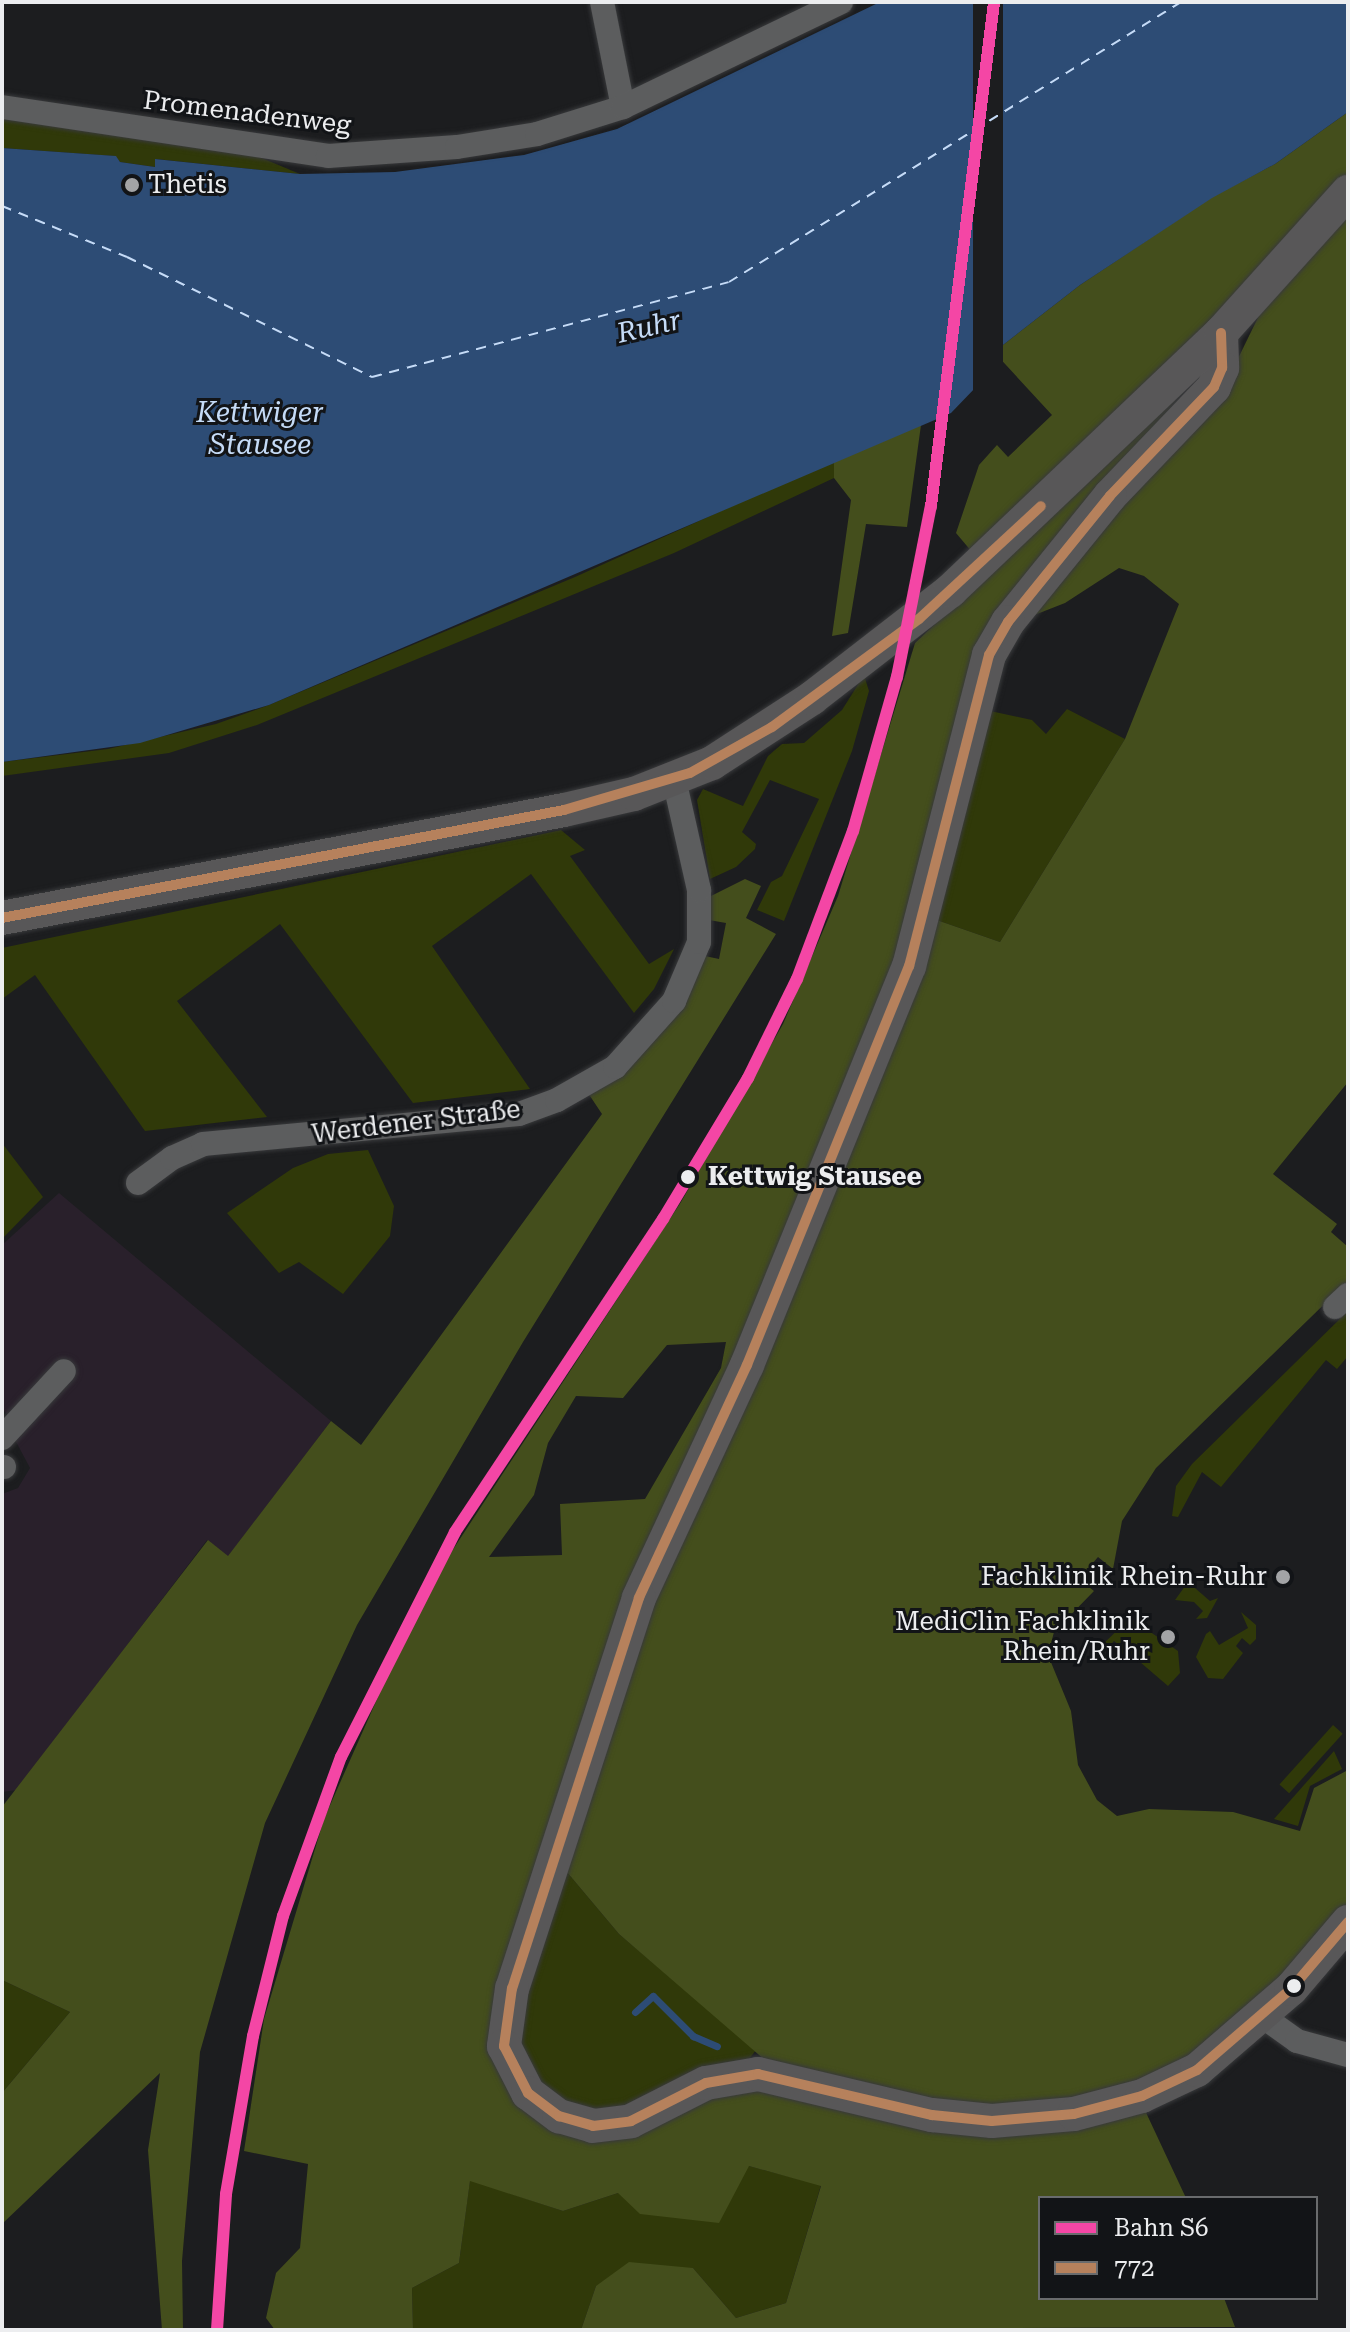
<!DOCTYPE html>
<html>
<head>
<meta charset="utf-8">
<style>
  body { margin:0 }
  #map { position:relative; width:1350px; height:2332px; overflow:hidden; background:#1c1d1f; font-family:"Roboto Serif",serif }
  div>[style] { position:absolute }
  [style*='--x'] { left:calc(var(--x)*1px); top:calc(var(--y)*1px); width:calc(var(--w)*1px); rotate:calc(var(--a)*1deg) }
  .commercial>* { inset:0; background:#29202b }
  .green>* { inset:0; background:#303909; transform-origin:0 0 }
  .forest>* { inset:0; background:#444e1c }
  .water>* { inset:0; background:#2d4c75 }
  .pier>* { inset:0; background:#1c1d1f; transform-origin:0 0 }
  .stream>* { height:7px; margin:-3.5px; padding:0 3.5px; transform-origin:3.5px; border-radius:3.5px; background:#2d4c75 }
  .ferry>* { height:2px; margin-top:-1px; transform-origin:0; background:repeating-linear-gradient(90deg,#c5dbf7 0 10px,transparent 0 18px) }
  .roads { filter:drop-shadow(0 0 2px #38393b) drop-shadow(0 0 2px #38393b) }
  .minor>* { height:24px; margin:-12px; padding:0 12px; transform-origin:12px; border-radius:12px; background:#5c5d5e }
  .secondary>* { height:34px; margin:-17px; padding:0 17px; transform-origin:17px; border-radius:17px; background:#585758 }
  .bus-1>* { height:10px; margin:-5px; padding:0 5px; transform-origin:5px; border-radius:5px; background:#b6815c }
  .rail-1>* { height:12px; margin:-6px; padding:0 6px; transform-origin:6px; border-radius:6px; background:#f446a5 }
  .dots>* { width:22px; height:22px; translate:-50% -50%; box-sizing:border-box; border:4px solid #121417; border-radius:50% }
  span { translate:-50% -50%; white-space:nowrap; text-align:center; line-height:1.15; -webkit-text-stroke:6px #121417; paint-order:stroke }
  .street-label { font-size:26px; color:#ecedef }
  .poi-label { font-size:26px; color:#ecedef }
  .left { translate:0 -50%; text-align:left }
  .right { translate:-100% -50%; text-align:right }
  .stop-label { font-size:26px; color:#ecedef; font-weight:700 }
  .water-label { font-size:28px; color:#c5dbf7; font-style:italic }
  .frame { position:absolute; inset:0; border:4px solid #ecedef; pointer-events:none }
  .legend { position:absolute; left:1038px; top:2196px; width:280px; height:104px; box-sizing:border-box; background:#121417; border:2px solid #696b6d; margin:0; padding:10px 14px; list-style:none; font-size:24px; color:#ecedef }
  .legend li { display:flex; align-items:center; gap:16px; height:40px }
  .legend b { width:40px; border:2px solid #696b6d }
</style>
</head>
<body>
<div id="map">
  <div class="commercial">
    <i style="clip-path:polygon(59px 1193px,331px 1421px,228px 1557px,207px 1540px,17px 1790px,2px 1792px,2px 1494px,18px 1488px,30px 1468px,14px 1438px,15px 1422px,2px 1409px,2px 1245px)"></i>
  </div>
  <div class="green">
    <i style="clip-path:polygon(2px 112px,240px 149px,300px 174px,156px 159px,155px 167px,120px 162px,115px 156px,2px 148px)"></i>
    <i style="clip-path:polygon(834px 460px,834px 478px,674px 553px,257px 725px,169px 753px,2px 776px,2px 762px,108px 749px,216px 724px,269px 705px,575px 577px)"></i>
    <i style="clip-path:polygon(864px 675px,869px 691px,852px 751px,784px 921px,757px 910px,771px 882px,782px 876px,819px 799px,770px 780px,742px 832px,756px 844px,755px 849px,736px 867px,710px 879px,697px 800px,703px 789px,743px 806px,768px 756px,782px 744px,804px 743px,842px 710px)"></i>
    <i style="clip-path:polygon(981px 709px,1032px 720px,1046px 734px,1067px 709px,1125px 739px,1000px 942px,931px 918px)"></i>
    <i style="clip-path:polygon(561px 830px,585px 850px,570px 856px,649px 964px,674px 949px,654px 989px,634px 1013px,531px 874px,432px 946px,530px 1089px,413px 1103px,280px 924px,177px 1001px,267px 1117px,145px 1131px,35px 975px,2px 999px,2px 948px)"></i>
    <i style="clip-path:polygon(2px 1143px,43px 1197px,2px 1239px)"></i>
    <i style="clip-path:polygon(368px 1150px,394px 1206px,390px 1236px,343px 1294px,299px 1262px,279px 1273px,227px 1213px,293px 1168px,328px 1154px)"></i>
    <i style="clip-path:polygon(1348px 1311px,1348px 1356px,1337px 1369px,1326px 1360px,1221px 1487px,1202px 1472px,1178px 1517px,1172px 1516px,1176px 1486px,1192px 1464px)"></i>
    <i style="clip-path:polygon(1188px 1582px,1210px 1601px,1218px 1598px,1207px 1618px,1196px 1619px,1203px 1611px,1194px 1602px,1175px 1600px)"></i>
    <i style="clip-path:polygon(1241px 1612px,1256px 1625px,1256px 1639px,1250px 1645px,1242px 1638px,1236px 1646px,1243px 1653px,1223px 1679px,1208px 1678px,1196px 1657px,1206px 1634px,1210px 1631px,1219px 1645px,1248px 1628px)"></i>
    <i style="clip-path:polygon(1130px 1618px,1178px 1651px,1180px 1673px,1168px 1686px,1126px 1650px,1117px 1660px,1113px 1656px,1120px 1646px,1114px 1641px,1106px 1650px,1101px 1646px)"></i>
    <i style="left:1333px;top:1725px;width:13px;height:80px;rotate:42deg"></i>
    <i style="clip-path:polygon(1334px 1751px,1342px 1769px,1310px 1786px,1298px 1826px,1274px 1819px)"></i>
    <i style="clip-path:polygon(561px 1865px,619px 1934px,756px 2050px,750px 2058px,612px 2116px,545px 2095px,515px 2035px)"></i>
    <i style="clip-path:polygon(2px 1980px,70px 2012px,2px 2093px)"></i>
    <i style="clip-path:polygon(749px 2166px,821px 2185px,786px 2303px,736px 2318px,693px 2268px,596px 2286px,581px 2330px,413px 2330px,412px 2288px,459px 2263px,470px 2180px,563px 2211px,618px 2193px)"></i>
  </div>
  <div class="forest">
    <i style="clip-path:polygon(1348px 112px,1348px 178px,1268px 267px,972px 552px,956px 533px,979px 465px,997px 445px,1008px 457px,1052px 415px,994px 352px,1080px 285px,1212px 197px,1275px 164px)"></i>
    <i style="clip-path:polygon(1348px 201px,1348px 1082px,1273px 1174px,1337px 1224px,1331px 1232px,1348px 1247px,1348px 1281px,1156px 1468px,1122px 1521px,1113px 1569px,1098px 1557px,1079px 1579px,1094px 1591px,1054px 1632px,1048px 1655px,1071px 1711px,1078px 1765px,1097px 1800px,1117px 1816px,1149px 1809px,1233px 1812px,1300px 1831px,1314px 1788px,1348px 1770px,1348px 1906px,1289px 1974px,1189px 2060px,1083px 2101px,977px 2111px,773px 2067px,619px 1934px,561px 1865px,616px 1683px,931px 918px,1000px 942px,1125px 739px,1179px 604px,1144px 576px,1119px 568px,1065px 603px,1019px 621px,1226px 383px,1270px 293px)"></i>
    <i style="clip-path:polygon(evenodd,1190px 383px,993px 632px,903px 962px,500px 1997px,556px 2129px,729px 2086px,873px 2109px,1142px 2104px,1186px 2198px,1040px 2198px,1040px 2298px,1224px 2298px,1235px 2327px,581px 2330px,596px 2286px,629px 2262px,693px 2268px,736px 2318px,786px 2303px,821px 2186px,749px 2166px,719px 2223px,640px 2214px,618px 2193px,563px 2211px,470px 2181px,459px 2263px,412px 2288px,413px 2330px,275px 2330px,266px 2318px,276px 2273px,300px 2248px,308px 2164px,244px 2151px,264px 2019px,324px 1819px,405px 1636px,452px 1551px,681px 1202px,783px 1024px,838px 896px,915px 643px,1190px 383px,726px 1342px,721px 1368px,645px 1499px,560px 1504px,562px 1555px,489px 1557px,534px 1495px,548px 1443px,576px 1396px,623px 1398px,667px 1345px,726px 1342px)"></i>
    <i style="clip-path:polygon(921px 425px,907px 527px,866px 524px,848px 633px,832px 636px,851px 500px,834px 478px,834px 460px)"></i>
    <i style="clip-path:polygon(745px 879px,761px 886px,746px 918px,776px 934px,523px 1342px,357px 1625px,265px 1823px,200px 2052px,182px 2261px,183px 2330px,162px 2330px,148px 2150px,160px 2073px,2px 2224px,2px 2093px,70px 2012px,2px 1980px,2px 1807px,208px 1540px,228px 1556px,331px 1421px,361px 1445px,602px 1114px,586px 1090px,705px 956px,719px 959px,726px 923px,709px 920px,711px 896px)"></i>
  </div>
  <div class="water">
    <i style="clip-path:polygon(880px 2px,1348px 2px,1348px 112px,1275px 164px,1212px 198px,1080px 285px,994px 352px,977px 386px,951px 413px,269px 705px,140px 743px,2px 762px,2px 148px,116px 156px,120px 162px,155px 167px,155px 159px,300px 174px,395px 172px,524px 155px,617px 129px)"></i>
  </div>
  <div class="pier">
    <i style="left:973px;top:2px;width:30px;height:430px"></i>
  </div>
  <div class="stream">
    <i style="--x:635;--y:2012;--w:24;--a:-42"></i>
    <i style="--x:653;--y:1996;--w:57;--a:45"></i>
    <i style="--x:693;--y:2036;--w:26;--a:23"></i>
  </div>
  <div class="ferry">
    <i style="--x:2;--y:206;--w:135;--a:22.2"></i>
    <i style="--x:127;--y:257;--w:273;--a:26.1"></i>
    <i style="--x:372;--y:377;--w:369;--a:-14.9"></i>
    <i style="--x:729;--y:282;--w:532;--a:-31.78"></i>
  </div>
  <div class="roads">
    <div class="minor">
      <i style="--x:602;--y:2;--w:107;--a:78.7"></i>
      <i style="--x:2;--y:107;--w:330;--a:8.5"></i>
      <i style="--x:328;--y:156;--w:129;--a:-4"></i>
      <i style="--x:457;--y:147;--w:81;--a:-9.2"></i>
      <i style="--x:537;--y:134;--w:90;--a:-17.4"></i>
      <i style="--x:623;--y:107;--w:242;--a:-25.7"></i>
      <i style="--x:138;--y:1183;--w:42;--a:-36.3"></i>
      <i style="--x:172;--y:1158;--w:34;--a:-24"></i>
      <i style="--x:203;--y:1144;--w:317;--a:-5.4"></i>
      <i style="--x:519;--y:1114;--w:40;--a:-20.2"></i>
      <i style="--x:557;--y:1100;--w:67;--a:-29.6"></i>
      <i style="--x:615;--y:1067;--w:89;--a:-48.2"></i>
      <i style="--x:674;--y:1001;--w:64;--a:-67"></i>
      <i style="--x:699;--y:942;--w:52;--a:-90"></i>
      <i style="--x:699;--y:890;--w:114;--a:-102.7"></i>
      <i style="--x:1335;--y:1307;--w:18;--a:-43"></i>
      <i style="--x:2;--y:1438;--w:91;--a:-47.2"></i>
      <i style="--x:2;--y:1467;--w:2;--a:0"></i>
      <i style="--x:1262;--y:2016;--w:43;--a:35.5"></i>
      <i style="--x:1297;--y:2041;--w:53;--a:15.4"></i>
    </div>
    <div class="secondary">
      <i style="--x:1221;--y:333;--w:35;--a:88"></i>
      <i style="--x:1222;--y:368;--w:21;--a:113"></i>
      <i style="--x:1214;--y:387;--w:151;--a:133.7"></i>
      <i style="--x:1110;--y:496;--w:162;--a:129"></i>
      <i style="--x:1008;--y:622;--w:38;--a:120"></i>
      <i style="--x:989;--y:655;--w:321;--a:104.4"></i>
      <i style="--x:909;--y:966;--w:431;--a:112.1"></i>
      <i style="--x:747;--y:1365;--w:257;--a:114.9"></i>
      <i style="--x:639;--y:1598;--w:410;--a:108"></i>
      <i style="--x:512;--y:1988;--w:59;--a:97.9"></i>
      <i style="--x:504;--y:2046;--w:53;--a:62.9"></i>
      <i style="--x:528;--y:2093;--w:39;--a:37"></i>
      <i style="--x:559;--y:2116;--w:35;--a:16"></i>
      <i style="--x:593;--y:2126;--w:38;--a:-7"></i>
      <i style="--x:631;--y:2121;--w:84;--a:-26.9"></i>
      <i style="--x:706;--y:2083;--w:53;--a:-9.8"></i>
      <i style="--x:758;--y:2074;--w:179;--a:13.3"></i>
      <i style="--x:932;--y:2115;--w:60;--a:5.7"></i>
      <i style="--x:992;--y:2121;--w:82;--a:-4.9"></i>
      <i style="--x:1074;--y:2114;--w:70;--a:-14.8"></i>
      <i style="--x:1142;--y:2096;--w:61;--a:-25.3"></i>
      <i style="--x:1197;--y:2070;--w:124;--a:-40.8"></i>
      <i style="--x:1291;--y:1989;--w:88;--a:-49.6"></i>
      <i style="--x:2;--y:918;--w:572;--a:-10.88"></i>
      <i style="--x:564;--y:810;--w:72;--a:-12.9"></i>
      <i style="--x:634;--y:794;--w:84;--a:-21.7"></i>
      <i style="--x:712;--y:763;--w:119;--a:-33"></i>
      <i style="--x:812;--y:698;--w:175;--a:-37.8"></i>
      <i style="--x:950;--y:591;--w:374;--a:-43.6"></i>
      <i style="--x:1221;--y:333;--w:190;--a:-48"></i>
    </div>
  </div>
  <div class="bus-1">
    <i style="--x:1221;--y:333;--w:35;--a:88"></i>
    <i style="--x:1222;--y:368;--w:21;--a:113"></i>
    <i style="--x:1214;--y:387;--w:151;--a:133.7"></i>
    <i style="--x:1110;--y:496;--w:162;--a:129"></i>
    <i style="--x:1008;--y:622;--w:38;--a:120"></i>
    <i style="--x:989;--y:655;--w:321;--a:104.4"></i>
    <i style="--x:909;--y:966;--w:431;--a:112.1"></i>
    <i style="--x:747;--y:1365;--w:257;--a:114.9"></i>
    <i style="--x:639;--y:1598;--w:410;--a:108"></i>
    <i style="--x:512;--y:1988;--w:59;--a:97.9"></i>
    <i style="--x:504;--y:2046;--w:53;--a:62.9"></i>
    <i style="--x:528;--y:2093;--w:39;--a:37"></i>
    <i style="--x:559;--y:2116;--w:35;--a:16"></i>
    <i style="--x:593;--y:2126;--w:38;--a:-7"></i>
    <i style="--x:631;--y:2121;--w:84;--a:-26.9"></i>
    <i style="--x:706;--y:2083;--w:53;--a:-9.8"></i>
    <i style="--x:758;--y:2074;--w:179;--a:13.3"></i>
    <i style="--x:932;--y:2115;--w:60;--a:5.7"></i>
    <i style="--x:992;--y:2121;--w:82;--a:-4.9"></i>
    <i style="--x:1074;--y:2114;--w:70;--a:-14.8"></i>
    <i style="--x:1142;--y:2096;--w:61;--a:-25.3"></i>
    <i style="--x:1197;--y:2070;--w:124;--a:-40.8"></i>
    <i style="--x:1291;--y:1989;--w:88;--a:-49.6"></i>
    <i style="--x:2;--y:918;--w:572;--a:-10.88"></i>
    <i style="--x:564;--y:810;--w:131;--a:-16.4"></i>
    <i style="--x:690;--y:773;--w:94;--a:-29.3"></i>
    <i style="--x:772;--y:727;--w:182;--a:-36.3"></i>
    <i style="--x:919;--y:619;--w:166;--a:-42.8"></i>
  </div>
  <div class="rail-1">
    <i style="--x:217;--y:2330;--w:136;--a:-86.2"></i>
    <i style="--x:226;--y:2194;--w:160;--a:-80.3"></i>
    <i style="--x:253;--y:2036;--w:124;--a:-76"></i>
    <i style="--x:283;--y:1916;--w:169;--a:-70"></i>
    <i style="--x:341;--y:1757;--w:252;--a:-63.1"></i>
    <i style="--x:455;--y:1532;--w:376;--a:-56.4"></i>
    <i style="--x:663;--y:1219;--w:165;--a:-58.9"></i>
    <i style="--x:748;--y:1078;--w:110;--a:-63.7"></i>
    <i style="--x:797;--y:979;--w:158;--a:-69.3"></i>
    <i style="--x:853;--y:831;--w:160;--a:-74.1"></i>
    <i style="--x:897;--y:677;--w:174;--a:-78.8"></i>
    <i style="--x:931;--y:506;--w:508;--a:-82.87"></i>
  </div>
  <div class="dots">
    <i style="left:132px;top:185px;background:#a3a4a6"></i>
    <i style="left:688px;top:1177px;background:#ecedef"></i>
    <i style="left:1283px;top:1577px;background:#a3a4a6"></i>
    <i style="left:1168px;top:1637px;background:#a3a4a6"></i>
    <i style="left:1294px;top:1986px;background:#ecedef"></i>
  </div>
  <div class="street-label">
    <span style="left:247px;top:113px;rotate:7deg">Promenadenweg</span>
    <span style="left:416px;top:1122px;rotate:-7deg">Werdener Straße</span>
  </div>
  <div class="poi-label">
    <span class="left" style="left:148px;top:185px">Thetis</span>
    <span class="right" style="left:1267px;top:1577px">Fachklinik Rhein-Ruhr</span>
    <span class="right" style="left:1150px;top:1637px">MediClin Fachklinik<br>Rhein/Ruhr</span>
  </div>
  <div class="stop-label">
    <span class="left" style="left:708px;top:1177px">Kettwig Stausee</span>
  </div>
  <div class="water-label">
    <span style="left:649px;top:327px;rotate:-13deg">Ruhr</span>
    <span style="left:260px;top:429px">Kettwiger<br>Stausee</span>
  </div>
  <div class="frame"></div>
  <ul class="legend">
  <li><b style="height:10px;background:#f446a5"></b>Bahn S6</li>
  <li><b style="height:10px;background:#b6815c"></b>772</li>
  </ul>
</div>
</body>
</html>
